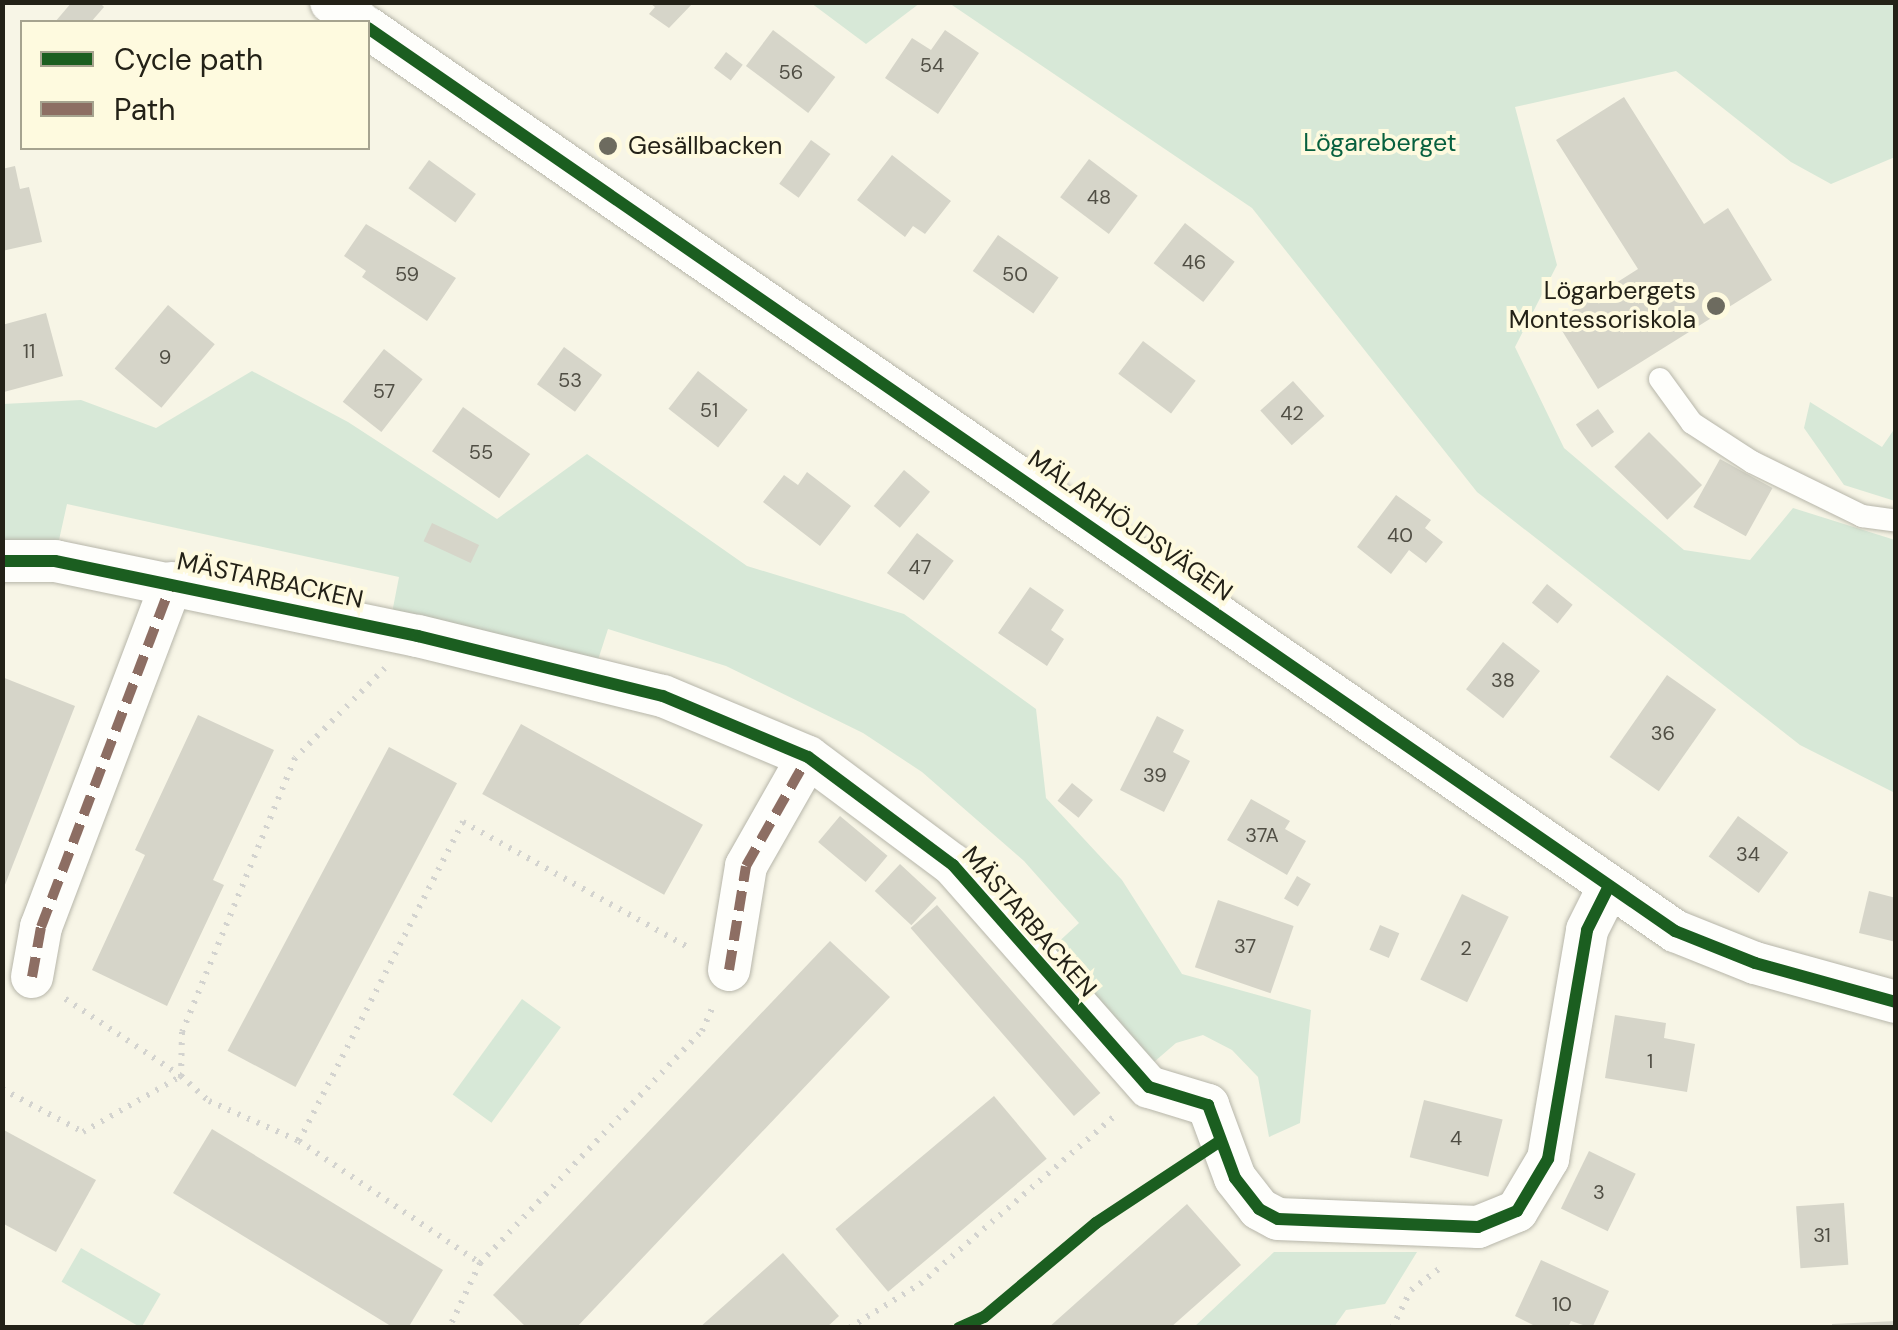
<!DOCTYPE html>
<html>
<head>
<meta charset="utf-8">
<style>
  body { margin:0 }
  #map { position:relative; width:1898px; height:1330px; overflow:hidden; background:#f7f5e6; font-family:"DM Sans",sans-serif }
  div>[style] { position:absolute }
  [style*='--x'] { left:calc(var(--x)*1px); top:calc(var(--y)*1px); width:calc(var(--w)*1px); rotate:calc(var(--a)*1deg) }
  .green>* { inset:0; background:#d7e8d7; transform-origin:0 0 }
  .building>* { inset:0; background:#d6d5c9; transform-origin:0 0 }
  .path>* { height:6px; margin-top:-3px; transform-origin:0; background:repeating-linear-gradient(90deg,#d3d3cf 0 2.5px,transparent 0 10.5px) }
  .roads { filter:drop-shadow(0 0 2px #b7b6aa) drop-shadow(0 0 2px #b7b6aa) }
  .lane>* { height:22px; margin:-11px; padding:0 11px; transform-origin:11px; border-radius:11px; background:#fefefb }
  .street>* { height:42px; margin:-21px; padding:0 21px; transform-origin:21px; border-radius:21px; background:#fefefb }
  .quiet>* { height:10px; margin-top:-5px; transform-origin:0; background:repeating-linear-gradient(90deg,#8d6e63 0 20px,transparent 0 30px) }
  .cycleway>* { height:12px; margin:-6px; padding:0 6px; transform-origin:6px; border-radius:6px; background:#1b5e20 }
  .dots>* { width:28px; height:28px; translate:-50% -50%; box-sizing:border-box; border:5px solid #fefadf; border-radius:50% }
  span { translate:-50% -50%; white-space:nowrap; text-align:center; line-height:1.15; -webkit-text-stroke:8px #fefadf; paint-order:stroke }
  .number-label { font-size:20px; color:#504e44 }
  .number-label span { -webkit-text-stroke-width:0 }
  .park-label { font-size:25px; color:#07603f }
  .poi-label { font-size:25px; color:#232117 }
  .left { translate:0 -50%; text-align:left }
  .right { translate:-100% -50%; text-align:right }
  .street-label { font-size:25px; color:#232117 }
  .frame { position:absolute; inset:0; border:5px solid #232117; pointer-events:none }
  .legend { position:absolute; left:20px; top:20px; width:350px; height:130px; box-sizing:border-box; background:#fefadf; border:2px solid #a6a38f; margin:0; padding:12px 18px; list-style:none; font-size:30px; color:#232117 }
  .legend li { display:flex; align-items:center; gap:20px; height:50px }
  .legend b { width:50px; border:2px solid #a6a38f }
</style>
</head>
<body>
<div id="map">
  <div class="green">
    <i style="clip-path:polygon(811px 3px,920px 3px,866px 44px)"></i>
    <i style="clip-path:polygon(949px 3px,1895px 3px,1895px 157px,1831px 184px,1791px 162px,1676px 71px,1515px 107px,1557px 265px,1515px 347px,1564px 448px,1684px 550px,1750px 560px,1793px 508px,1895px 540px,1895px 793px,1800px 745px,1477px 492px,1252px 208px)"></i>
    <i style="clip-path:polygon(252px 371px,348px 422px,497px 519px,587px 454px,747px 566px,904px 614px,1036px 709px,1046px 798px,1122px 880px,1182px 974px,1311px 1010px,1300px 1123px,1269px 1137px,1258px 1077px,1232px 1050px,1203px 1035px,1176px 1043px,1154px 1062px,1053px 947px,1079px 923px,1024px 861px,922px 772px,863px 733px,726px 666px,608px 629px,597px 663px,392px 613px,399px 577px,67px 504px,59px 540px,3px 543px,3px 404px,81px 400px,156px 428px)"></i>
    <i style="clip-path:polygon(1810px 402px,1882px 447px,1895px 428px,1895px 501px,1844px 485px,1804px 428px)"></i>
    <i style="left:522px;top:999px;width:48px;height:118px;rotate:36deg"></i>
    <i style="left:81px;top:1248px;width:92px;height:39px;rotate:30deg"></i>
    <i style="clip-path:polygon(1274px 1252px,1417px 1252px,1385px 1304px,1346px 1310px,1334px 1327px,1194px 1327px)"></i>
  </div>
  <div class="building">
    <i style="clip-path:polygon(72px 2px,99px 2px,104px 7px,91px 22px,55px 22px)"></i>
    <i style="clip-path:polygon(648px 2px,694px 2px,669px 28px,649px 14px,655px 7px)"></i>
    <i style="left:773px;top:30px;width:78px;height:45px;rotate:37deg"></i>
    <i style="clip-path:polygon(945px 30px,979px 53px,938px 114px,885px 78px,912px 38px,931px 50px)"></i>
    <i style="left:726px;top:52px;width:21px;height:20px;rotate:37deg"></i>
    <i style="clip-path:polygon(1624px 97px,1704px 224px,1728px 208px,1772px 280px,1598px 389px,1556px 321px,1638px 269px,1556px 140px)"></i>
    <i style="left:811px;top:140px;width:24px;height:54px;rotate:36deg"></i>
    <i style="clip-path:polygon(892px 155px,951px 201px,925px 234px,913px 226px,905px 237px,857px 200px)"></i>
    <i style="left:1089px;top:159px;width:61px;height:48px;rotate:37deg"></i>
    <i style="left:429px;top:160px;width:58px;height:35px;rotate:36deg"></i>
    <i style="clip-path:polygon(15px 166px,20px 189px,29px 187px,42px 242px,2px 251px,2px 169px)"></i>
    <i style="left:1185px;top:223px;width:63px;height:51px;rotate:38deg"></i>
    <i style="clip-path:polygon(366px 224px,456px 278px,427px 321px,362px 277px,366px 271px,344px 256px)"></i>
    <i style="left:998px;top:235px;width:74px;height:44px;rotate:35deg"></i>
    <i style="left:168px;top:305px;width:61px;height:83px;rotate:40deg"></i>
    <i style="clip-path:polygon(46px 313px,63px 376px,4px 392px,2px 325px)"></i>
    <i style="left:1143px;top:341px;width:66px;height:41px;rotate:37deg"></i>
    <i style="left:564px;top:347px;width:47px;height:46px;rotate:36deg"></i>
    <i style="left:384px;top:349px;width:49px;height:67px;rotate:38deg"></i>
    <i style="left:698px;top:371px;width:63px;height:48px;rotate:38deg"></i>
    <i style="left:1293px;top:381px;width:47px;height:44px;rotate:48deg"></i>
    <i style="left:463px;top:407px;width:82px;height:54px;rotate:35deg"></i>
    <i style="left:1598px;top:409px;width:28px;height:27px;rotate:55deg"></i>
    <i style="left:1649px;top:432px;width:75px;height:49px;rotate:45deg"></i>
    <i style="left:1720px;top:459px;width:60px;height:55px;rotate:29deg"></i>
    <i style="left:904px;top:470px;width:34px;height:47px;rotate:40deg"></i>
    <i style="clip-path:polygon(807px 472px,851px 506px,820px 546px,763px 502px,784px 475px,798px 485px)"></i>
    <i style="clip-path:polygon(1396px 495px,1431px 520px,1425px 528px,1443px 542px,1426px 563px,1409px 550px,1391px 574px,1357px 547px)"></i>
    <i style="left:432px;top:523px;width:52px;height:20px;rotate:25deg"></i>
    <i style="left:917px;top:533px;width:46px;height:50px;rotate:37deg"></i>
    <i style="left:1547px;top:584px;width:33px;height:24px;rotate:39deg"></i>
    <i style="clip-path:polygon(1030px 587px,1064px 610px,1051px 630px,1064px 639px,1047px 666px,998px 633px)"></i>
    <i style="left:1503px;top:642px;width:47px;height:60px;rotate:38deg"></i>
    <i style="left:1667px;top:675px;width:60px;height:100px;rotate:35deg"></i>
    <i style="clip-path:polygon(2px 677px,75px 706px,3px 890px,2px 890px)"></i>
    <i style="clip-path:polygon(198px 715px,274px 750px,213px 880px,224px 885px,167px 1006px,92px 970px,145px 855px,135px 850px)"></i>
    <i style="clip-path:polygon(1157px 716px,1184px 730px,1173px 752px,1190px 761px,1164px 812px,1120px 790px)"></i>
    <i style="left:521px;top:724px;width:208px;height:80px;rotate:29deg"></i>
    <i style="left:389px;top:747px;width:77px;height:344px;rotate:28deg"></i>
    <i style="left:1072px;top:783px;width:27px;height:23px;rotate:39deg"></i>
    <i style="clip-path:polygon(1251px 799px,1290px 821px,1285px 829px,1306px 841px,1287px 875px,1227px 840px)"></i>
    <i style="left:840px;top:816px;width:62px;height:34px;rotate:40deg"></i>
    <i style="left:1738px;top:816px;width:62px;height:50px;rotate:36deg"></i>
    <i style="left:900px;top:864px;width:50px;height:37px;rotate:43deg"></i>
    <i style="left:1297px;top:876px;width:16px;height:26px;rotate:30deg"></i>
    <i style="clip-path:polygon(1869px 891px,1896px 898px,1896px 942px,1859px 933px)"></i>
    <i style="left:1462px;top:894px;width:52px;height:95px;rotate:26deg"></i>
    <i style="left:1218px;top:900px;width:80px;height:71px;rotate:19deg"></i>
    <i style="left:937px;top:905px;width:249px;height:35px;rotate:49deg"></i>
    <i style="left:1380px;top:925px;width:21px;height:27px;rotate:23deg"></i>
    <i style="clip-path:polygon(830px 941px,890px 997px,576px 1328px,527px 1328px,493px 1295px)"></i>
    <i style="clip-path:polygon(1615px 1015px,1666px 1023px,1664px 1038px,1695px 1044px,1687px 1092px,1605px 1078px)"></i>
    <i style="left:994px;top:1096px;width:82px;height:207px;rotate:50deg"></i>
    <i style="left:1424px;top:1100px;width:81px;height:59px;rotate:14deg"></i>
    <i style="clip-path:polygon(2px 1129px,96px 1180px,56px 1252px,2px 1223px)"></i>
    <i style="clip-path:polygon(212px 1129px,443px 1270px,408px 1328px,394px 1328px,173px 1193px)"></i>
    <i style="left:1589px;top:1151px;width:52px;height:64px;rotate:26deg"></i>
    <i style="left:1844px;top:1203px;width:62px;height:48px;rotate:86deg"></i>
    <i style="clip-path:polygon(1187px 1204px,1241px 1265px,1170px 1328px,1048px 1328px)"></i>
    <i style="clip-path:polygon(783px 1253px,839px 1316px,826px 1328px,699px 1328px)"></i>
    <i style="clip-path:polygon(1541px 1260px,1609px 1291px,1592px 1328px,1571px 1321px,1568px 1328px,1539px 1328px,1515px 1316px)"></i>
    <i style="clip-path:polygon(1896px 1321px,1896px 1328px,1832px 1328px,1832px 1324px)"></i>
  </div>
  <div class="path">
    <i style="--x:385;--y:668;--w:127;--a:135"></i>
    <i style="--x:295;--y:758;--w:296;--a:112.4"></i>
    <i style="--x:182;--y:1032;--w:44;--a:91.3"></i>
    <i style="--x:181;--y:1076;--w:38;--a:42"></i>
    <i style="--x:209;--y:1101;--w:98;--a:24"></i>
    <i style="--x:299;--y:1141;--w:218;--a:34"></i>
    <i style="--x:480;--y:1263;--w:72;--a:115.5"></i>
    <i style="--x:2;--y:1089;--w:92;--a:28"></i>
    <i style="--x:83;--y:1132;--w:113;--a:-29.7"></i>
    <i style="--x:181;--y:1076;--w:141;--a:-146.3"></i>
    <i style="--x:299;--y:1141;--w:359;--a:-62.8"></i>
    <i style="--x:463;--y:822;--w:261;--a:29.1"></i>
    <i style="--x:480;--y:1263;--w:321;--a:-46.3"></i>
    <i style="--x:702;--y:1031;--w:27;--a:-66"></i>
    <i style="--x:849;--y:1328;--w:84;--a:-31.8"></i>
    <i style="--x:920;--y:1284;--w:260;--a:-40.8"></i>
    <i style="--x:1392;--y:1328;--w:42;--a:-63.4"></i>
    <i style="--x:1411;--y:1290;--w:36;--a:-37"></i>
  </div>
  <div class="roads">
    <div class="lane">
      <i style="--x:1660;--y:379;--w:54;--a:54"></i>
      <i style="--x:1692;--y:423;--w:72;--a:33"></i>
      <i style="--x:1752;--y:462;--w:123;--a:26.1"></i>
      <i style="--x:1862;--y:516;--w:34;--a:8"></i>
    </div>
    <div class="street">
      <i style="--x:331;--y:2;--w:35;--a:35"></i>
      <i style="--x:368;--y:28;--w:1589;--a:34.64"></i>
      <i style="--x:1675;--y:931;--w:86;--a:21.8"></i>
      <i style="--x:1755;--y:963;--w:146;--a:15.5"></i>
      <i style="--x:2;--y:561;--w:53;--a:0"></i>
      <i style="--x:55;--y:561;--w:371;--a:11.7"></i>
      <i style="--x:418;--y:636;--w:252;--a:13.8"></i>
      <i style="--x:663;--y:696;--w:157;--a:22.8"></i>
      <i style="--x:808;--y:757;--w:181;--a:36.7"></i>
      <i style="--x:953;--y:865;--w:296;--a:48.6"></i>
      <i style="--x:1149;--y:1087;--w:62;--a:17"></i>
      <i style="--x:1208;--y:1105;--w:78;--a:69.7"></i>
      <i style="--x:1235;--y:1178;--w:39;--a:52"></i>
      <i style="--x:1259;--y:1209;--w:21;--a:28"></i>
      <i style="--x:1278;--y:1219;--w:200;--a:2.3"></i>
      <i style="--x:1478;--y:1227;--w:42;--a:-22.3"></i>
      <i style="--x:1517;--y:1211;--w:61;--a:-59.2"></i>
      <i style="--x:1548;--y:1159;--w:232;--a:-80.3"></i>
      <i style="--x:1587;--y:930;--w:47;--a:-63.4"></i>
      <i style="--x:729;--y:970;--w:105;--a:-80.7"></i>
      <i style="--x:746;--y:866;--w:125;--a:-60.4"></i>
      <i style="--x:32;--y:977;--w:51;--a:-79.8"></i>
      <i style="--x:41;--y:927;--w:368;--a:-69.2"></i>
    </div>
  </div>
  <div class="quiet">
    <i style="--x:729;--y:970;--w:105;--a:-80.7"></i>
    <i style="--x:746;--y:866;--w:125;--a:-60.4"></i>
    <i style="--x:32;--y:977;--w:51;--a:-79.8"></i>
    <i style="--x:41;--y:927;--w:368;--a:-69.2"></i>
  </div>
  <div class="cycleway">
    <i style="--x:368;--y:28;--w:1589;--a:34.64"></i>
    <i style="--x:1675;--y:931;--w:86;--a:21.8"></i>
    <i style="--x:1755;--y:963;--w:146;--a:15.5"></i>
    <i style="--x:2;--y:561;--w:53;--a:0"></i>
    <i style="--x:55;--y:561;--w:371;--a:11.7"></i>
    <i style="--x:418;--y:636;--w:252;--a:13.8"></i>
    <i style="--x:663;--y:696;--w:157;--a:22.8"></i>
    <i style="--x:808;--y:757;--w:181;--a:36.7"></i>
    <i style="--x:953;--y:865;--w:296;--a:48.6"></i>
    <i style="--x:1149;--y:1087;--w:62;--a:17"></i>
    <i style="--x:1208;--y:1105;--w:78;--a:69.7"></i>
    <i style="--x:1235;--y:1178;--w:39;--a:52"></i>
    <i style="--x:1259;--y:1209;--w:21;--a:28"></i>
    <i style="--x:1278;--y:1219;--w:200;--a:2.3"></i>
    <i style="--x:1478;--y:1227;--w:42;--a:-22.3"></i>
    <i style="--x:1517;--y:1211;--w:61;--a:-59.2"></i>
    <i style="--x:1548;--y:1159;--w:232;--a:-80.3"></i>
    <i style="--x:1587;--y:930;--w:47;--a:-63.4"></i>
    <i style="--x:959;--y:1328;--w:27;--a:-24"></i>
    <i style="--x:984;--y:1317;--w:146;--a:-40"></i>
    <i style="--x:1096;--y:1223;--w:147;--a:-33.4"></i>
  </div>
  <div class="dots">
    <i style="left:608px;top:146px;background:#6d6b5f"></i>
    <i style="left:1716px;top:306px;background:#6d6b5f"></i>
  </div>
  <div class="number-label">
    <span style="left:932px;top:65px">54</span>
    <span style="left:791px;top:72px">56</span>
    <span style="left:1099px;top:197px">48</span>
    <span style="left:1194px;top:262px">46</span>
    <span style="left:407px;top:274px">59</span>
    <span style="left:1015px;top:274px">50</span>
    <span style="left:29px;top:351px">11</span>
    <span style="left:165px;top:357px">9</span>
    <span style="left:570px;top:380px">53</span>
    <span style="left:384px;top:391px">57</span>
    <span style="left:709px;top:410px">51</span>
    <span style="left:1292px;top:413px">42</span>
    <span style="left:481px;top:452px">55</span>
    <span style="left:1400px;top:535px">40</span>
    <span style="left:920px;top:567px">47</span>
    <span style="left:1503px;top:680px">38</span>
    <span style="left:1663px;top:733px">36</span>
    <span style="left:1155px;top:775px">39</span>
    <span style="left:1262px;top:835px">37A</span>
    <span style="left:1748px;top:854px">34</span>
    <span style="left:1245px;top:946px">37</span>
    <span style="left:1466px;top:948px">2</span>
    <span style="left:1650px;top:1061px">1</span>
    <span style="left:1456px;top:1138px">4</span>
    <span style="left:1599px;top:1192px">3</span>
    <span style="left:1822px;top:1235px">31</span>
    <span style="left:1562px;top:1304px">10</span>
  </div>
  <div class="park-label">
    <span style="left:1380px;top:143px">Lögareberget</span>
  </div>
  <div class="poi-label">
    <span class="left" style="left:628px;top:146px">Gesällbacken</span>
    <span class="right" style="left:1696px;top:306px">Lögarbergets<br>Montessoriskola</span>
  </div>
  <div class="street-label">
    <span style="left:1130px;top:526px;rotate:35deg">MÄLARHÖJDSVÄGEN</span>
    <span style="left:270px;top:581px;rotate:12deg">MÄSTARBACKEN</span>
    <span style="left:1029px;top:922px;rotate:49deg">MÄSTARBACKEN</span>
  </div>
  <div class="frame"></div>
  <ul class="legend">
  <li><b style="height:12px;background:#1b5e20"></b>Cycle path</li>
  <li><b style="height:12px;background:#8d6e63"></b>Path</li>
  </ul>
</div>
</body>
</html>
